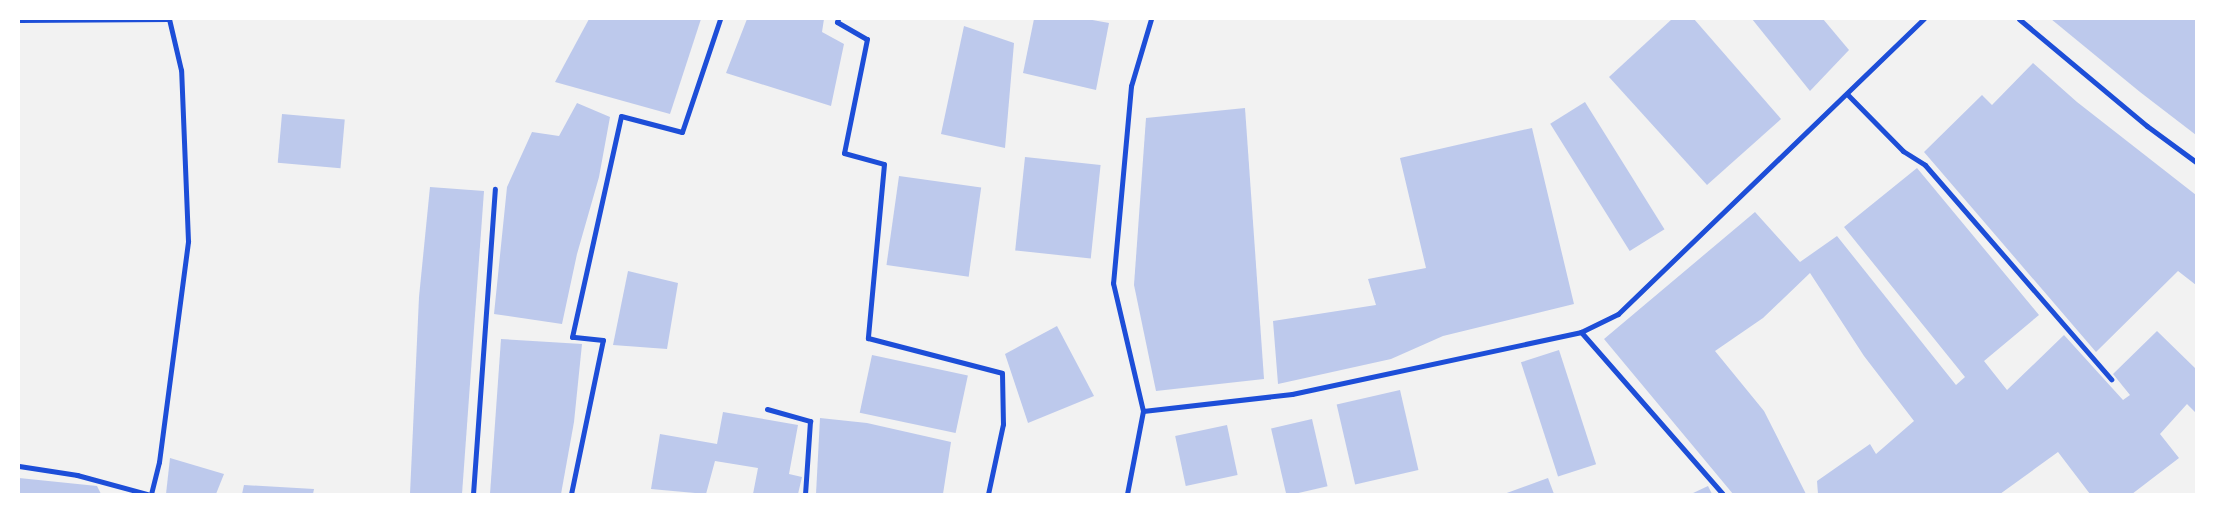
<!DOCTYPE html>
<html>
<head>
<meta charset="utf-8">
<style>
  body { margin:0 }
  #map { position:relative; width:2215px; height:513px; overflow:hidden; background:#f2f2f2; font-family:Montserrat,sans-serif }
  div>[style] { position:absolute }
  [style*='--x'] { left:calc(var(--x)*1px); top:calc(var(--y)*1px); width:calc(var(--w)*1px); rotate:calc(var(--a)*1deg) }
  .building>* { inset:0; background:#bdc9ec; transform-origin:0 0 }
  .minor>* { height:5px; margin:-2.5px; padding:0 2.5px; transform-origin:2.5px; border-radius:2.5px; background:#1d4ed8 }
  span { translate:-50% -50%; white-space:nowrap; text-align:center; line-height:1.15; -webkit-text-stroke:5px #fff; paint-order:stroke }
  .frame { position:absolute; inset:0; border:20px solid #fff; pointer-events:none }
</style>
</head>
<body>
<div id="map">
  <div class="building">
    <i style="clip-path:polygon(589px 19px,701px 19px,670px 114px,555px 82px)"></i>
    <i style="clip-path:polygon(747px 19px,824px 19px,822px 32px,844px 44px,831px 106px,726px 73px)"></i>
    <i style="clip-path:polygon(1034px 19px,1087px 19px,1109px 23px,1096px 90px,1023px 73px)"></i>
    <i style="clip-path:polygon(1672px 19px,1694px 19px,1781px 119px,1707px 185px,1609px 77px)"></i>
    <i style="clip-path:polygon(1752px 19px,1823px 19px,1849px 50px,1810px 91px)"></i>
    <i style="clip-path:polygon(2051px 19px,2196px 19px,2196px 135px,2140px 92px)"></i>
    <i style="clip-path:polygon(964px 26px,1014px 43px,1005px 148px,941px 134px)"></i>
    <i style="clip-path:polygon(2033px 63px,2077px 102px,2196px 195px,2196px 285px,2178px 271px,2096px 352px,1924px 152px,1982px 95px,1992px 105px)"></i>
    <i style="left:1585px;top:102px;width:150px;height:41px;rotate:58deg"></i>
    <i style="clip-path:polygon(577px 103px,610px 117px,599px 177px,577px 254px,562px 324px,494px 314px,507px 187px,532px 132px,559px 136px)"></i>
    <i style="clip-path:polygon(1245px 108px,1264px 379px,1156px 391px,1134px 285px,1146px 118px)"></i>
    <i style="left:282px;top:114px;width:63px;height:49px;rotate:5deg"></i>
    <i style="clip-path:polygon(1532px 128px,1574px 304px,1443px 336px,1391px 359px,1278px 384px,1273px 321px,1376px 305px,1368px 279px,1426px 268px,1400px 158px)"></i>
    <i style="left:1025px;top:157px;width:76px;height:94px;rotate:6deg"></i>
    <i style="clip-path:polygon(1917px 168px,2039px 315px,1984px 361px,2007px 390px,2064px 335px,2123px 400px,2130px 395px,2113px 374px,2157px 331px,2196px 369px,2196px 413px,2187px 404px,2160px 434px,2179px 458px,2132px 494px,2090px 494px,2058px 452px,2000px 494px,1818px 494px,1817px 481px,1870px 444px,1876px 454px,1914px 421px,1864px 356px,1810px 273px,1763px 318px,1715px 351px,1764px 411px,1806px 494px,1733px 494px,1604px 339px,1755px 212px,1800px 262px,1837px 236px,1956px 385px,1965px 377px,1844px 227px)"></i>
    <i style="left:899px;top:176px;width:83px;height:90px;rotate:8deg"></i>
    <i style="clip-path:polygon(430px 187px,484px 191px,462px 494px,410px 494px,419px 297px)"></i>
    <i style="clip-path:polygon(628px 271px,678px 283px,667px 349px,613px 345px)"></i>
    <i style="clip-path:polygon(1057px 326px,1094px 396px,1028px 423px,1005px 354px)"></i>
    <i style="clip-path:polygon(501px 339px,582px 344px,574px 422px,561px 494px,490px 494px)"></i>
    <i style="left:1559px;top:350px;width:120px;height:40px;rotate:72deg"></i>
    <i style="left:872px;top:355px;width:98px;height:59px;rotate:12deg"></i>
    <i style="left:1400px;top:390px;width:82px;height:65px;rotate:77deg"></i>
    <i style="clip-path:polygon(723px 412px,798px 425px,789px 474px,802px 477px,798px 494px,753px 494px,758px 468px,715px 461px,706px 494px,651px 489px,660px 434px,717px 444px)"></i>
    <i style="clip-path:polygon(820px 418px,867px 423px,951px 442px,943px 494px,816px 494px)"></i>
    <i style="left:1312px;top:419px;width:69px;height:42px;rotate:77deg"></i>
    <i style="left:1227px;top:425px;width:51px;height:53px;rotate:78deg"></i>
    <i style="clip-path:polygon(170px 458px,224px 474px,216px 494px,166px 494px)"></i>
    <i style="clip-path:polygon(19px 478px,97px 486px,101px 494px,19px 494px)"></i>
    <i style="clip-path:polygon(1548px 478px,1554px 494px,1504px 494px)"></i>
    <i style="clip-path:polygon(244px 485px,314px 489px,313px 494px,242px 494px)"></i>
    <i style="clip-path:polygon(1708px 486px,1712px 494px,1691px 494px)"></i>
  </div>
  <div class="minor">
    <i style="--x:838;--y:19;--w:3;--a:108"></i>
    <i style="--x:837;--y:22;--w:34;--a:30"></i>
    <i style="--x:867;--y:39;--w:116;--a:101.4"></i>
    <i style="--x:844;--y:153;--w:41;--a:15.4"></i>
    <i style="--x:884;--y:164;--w:175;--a:95.3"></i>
    <i style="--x:868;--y:338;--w:138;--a:14.6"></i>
    <i style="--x:1002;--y:373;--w:51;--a:88.9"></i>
    <i style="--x:1003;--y:424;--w:72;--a:102.1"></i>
    <i style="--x:1151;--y:19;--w:70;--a:106.6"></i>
    <i style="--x:1131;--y:86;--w:198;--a:95.2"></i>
    <i style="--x:1113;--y:283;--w:131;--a:76.8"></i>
    <i style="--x:1143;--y:411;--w:150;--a:-6.5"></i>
    <i style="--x:1292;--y:394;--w:296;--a:-12.1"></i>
    <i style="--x:1581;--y:332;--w:41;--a:-25.9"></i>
    <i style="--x:1618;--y:314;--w:425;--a:-44"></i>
    <i style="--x:2019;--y:19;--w:167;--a:39.9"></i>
    <i style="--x:2147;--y:126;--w:61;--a:36.3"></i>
    <i style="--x:19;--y:20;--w:150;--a:-0.4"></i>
    <i style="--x:1847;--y:94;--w:80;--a:45.5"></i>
    <i style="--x:1903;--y:151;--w:26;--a:32"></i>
    <i style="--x:1925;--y:165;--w:284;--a:49"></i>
    <i style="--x:1581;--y:332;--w:215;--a:48.8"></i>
    <i style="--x:767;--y:409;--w:45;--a:15.6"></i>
    <i style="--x:810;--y:421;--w:73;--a:93.9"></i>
    <i style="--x:19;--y:466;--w:59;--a:8.8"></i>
    <i style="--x:77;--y:475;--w:73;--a:15.2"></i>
    <i style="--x:151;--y:494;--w:33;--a:-76"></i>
    <i style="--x:159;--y:462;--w:223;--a:-82.5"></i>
    <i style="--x:188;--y:241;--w:171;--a:-92.3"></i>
    <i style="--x:181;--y:70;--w:52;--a:-103.2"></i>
    <i style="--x:473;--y:494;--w:306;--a:-85.9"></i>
    <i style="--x:571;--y:494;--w:157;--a:-78.3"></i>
    <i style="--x:603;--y:340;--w:31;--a:-174"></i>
    <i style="--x:572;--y:337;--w:226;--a:-77.5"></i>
    <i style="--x:621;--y:116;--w:63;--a:14.7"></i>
    <i style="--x:682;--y:132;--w:119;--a:-71.4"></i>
    <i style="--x:1127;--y:494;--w:85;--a:-79.1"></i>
  </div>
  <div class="frame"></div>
</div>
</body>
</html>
